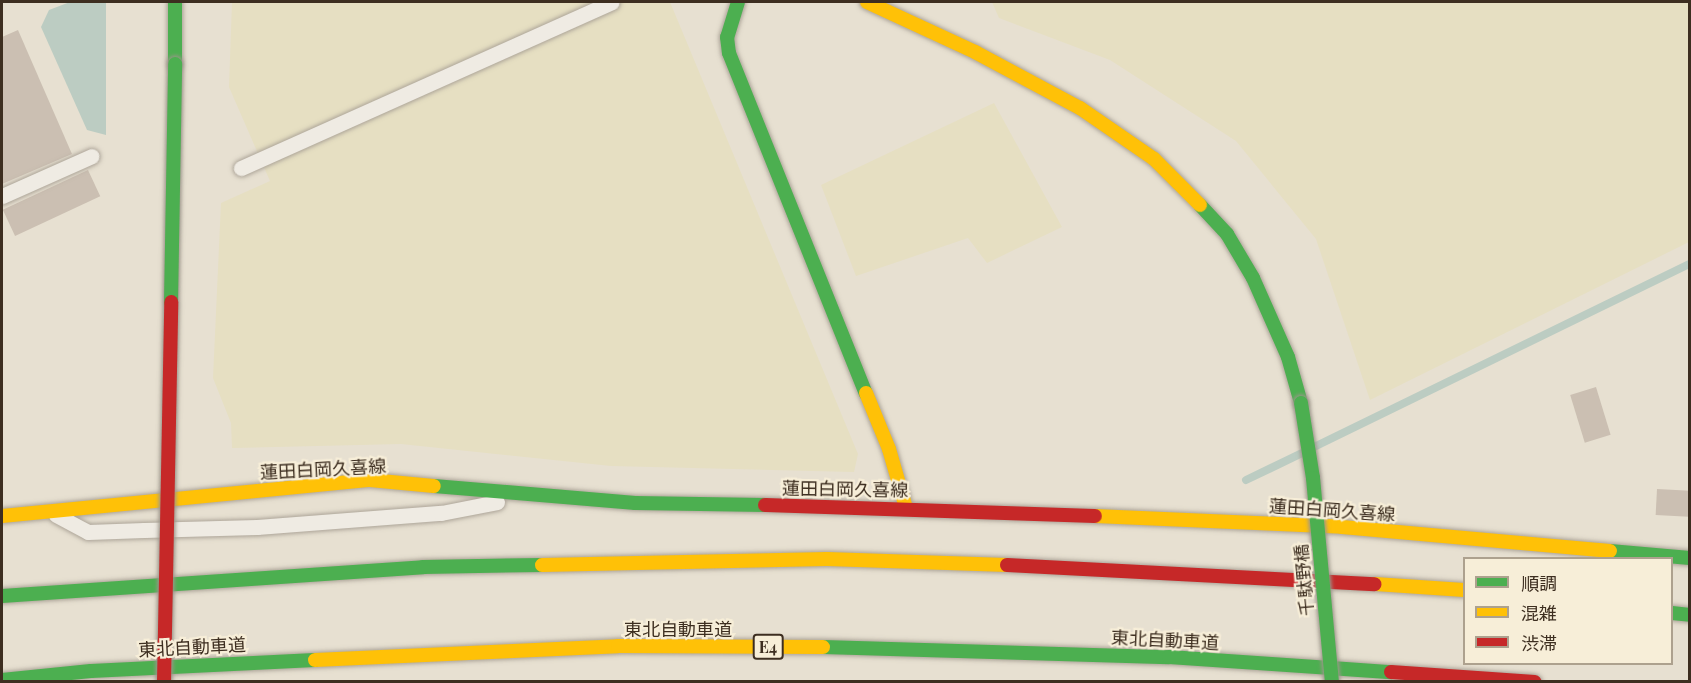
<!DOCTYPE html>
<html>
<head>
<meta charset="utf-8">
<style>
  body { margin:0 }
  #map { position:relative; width:1691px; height:683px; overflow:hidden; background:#e7e0d1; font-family:"Playfair Display","Noto Sans JP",serif }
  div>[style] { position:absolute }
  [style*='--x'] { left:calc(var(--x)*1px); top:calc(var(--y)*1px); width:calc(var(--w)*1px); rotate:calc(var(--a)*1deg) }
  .farmland>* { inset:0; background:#e6dfc2 }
  .water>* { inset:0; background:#bcccc2 }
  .stream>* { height:8px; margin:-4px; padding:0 4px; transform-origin:4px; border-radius:4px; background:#bcccc2 }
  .building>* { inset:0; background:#cbbfb2; transform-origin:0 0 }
  .roads { filter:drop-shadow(0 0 2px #ada599) drop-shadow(0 0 2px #ada599) }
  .lane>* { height:15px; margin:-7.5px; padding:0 7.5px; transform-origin:7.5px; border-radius:7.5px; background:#efebe3 }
  .fast>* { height:14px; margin:-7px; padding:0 7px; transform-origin:7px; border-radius:7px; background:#4caf50 }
  .slow>* { height:14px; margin:-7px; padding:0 7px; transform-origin:7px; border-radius:7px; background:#ffc107 }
  .jam>* { height:14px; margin:-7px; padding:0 7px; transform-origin:7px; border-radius:7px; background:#c62828 }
  .bridges { filter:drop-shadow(0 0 2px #9c958a) drop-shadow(0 0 2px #9c958a) }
  .fast-bridge>* { height:14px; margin:-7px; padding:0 7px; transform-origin:7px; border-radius:7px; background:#4caf50 }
  .jam-bridge>* { height:14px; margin:-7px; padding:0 7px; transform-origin:7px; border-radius:7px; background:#c62828 }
  span { translate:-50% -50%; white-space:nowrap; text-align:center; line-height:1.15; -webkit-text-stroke:4.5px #f7eed8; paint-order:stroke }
  .shield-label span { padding:2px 4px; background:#f7eed8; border:2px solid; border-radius:4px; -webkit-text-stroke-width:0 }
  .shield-label { font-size:16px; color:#3d2e20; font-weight:700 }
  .street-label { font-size:18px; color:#3d2e20 }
  .frame { position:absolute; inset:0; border:3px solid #3d2e20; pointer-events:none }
  .legend { position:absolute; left:1463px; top:557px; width:210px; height:108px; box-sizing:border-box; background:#f7eed8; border:2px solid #ada18e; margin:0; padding:8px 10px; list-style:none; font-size:18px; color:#3d2e20 }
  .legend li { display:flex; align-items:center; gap:12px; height:30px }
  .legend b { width:30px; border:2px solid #ada18e }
</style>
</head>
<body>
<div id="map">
  <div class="farmland">
    <i style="clip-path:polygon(232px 2px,670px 2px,858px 454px,854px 472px,611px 466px,401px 444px,232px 448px,231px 423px,213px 378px,221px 203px,270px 181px,229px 87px)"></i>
    <i style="clip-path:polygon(992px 2px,1689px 2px,1689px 242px,1370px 400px,1316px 239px,1236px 141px,1110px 60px,999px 18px)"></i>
    <i style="clip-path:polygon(994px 103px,1062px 227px,987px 263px,968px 238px,856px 276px,821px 185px)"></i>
  </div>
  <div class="water">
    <i style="clip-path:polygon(70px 2px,106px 2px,106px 135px,87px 130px,41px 27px,49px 10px)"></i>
  </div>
  <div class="stream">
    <i style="--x:1314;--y:447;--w:418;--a:-26"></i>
    <i style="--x:1246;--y:480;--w:62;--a:-25.7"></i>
  </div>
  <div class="building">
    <i style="clip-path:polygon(18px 30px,72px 154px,2px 184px,2px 37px)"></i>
    <i style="left:88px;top:170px;width:29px;height:94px;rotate:65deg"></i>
    <i style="left:1596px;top:387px;width:50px;height:27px;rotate:73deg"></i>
    <i style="left:1657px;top:489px;width:33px;height:26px;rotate:3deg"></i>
  </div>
  <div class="roads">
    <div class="lane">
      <i style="--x:241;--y:168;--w:406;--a:-24.1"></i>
      <i style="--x:2;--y:196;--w:98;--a:-24"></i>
      <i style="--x:56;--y:515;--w:36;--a:28"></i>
      <i style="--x:88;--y:532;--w:56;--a:-2"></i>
      <i style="--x:144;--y:530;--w:113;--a:-1.5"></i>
      <i style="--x:257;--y:527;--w:185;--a:-4.4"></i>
      <i style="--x:441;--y:513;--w:57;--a:-11.1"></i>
    </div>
    <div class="fast">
      <i style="--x:175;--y:2;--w:62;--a:90"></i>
      <i style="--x:738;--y:2;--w:37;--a:107"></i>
      <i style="--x:727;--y:37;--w:16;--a:83"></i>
      <i style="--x:729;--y:53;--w:367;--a:68.1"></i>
      <i style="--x:1200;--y:205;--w:40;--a:47"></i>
      <i style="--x:1227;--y:234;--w:51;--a:59.4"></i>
      <i style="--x:1253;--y:278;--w:86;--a:66.1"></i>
      <i style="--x:1288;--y:357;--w:48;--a:74.2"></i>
      <i style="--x:434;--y:486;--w:202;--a:4.8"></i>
      <i style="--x:635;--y:503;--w:130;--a:0.9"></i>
      <i style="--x:1610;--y:551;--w:80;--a:5"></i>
      <i style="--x:2;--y:596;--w:422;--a:-3.9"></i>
      <i style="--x:423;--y:567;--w:119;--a:-1"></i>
      <i style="--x:1672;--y:613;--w:18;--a:6"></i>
      <i style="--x:823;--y:647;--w:346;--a:1.7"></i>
      <i style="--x:1169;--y:657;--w:223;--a:3.9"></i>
      <i style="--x:2;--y:680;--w:89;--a:-5.8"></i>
      <i style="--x:91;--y:671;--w:224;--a:-2.8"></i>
    </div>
    <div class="slow">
      <i style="--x:867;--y:2;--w:119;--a:24.8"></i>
      <i style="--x:975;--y:52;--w:119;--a:28.1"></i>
      <i style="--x:1080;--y:108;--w:90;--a:34.6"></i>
      <i style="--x:1154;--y:159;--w:65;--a:45"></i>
      <i style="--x:866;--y:393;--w:61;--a:67.7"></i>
      <i style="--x:889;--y:449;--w:61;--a:73.9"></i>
      <i style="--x:2;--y:516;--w:370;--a:-5.6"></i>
      <i style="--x:370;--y:480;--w:64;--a:5.4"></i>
      <i style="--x:1095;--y:516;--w:247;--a:2.5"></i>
      <i style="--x:1342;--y:527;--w:269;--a:5.1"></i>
      <i style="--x:542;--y:565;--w:285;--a:-1.2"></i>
      <i style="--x:827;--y:559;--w:180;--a:1.9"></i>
      <i style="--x:1375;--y:584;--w:89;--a:3.9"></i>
      <i style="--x:315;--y:660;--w:303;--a:-2.6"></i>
      <i style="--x:618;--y:646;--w:205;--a:0.3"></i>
    </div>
    <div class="jam">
      <i style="--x:765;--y:505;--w:330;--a:1.9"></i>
      <i style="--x:1007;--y:565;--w:368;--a:3"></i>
      <i style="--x:1391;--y:672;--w:144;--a:4"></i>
    </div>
  </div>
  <div class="bridges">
    <div class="fast-bridge">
      <i style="--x:171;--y:302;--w:238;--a:-89"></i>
      <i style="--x:1301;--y:403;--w:76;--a:80.9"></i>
      <i style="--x:1313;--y:478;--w:205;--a:84.7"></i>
    </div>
    <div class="jam-bridge">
      <i style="--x:164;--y:682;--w:380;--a:-88.9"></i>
    </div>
  </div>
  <div class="shield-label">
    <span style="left:768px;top:647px">E4</span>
  </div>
  <div class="street-label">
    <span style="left:323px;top:469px;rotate:-3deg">蓮田白岡久喜線</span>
    <span style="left:845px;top:489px;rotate:1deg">蓮田白岡久喜線</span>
    <span style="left:1332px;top:510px;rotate:4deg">蓮田白岡久喜線</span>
    <span style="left:1304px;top:580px;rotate:-95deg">千駄野橋</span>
    <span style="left:678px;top:629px">東北自動車道</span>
    <span style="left:1165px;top:640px;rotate:3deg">東北自動車道</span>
    <span style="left:192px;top:647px;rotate:-3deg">東北自動車道</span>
  </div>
  <div class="frame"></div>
  <ul class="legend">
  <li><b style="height:8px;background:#4caf50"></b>順調</li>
  <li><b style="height:8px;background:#ffc107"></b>混雑</li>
  <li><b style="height:8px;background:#c62828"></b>渋滞</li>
  </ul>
</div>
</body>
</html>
